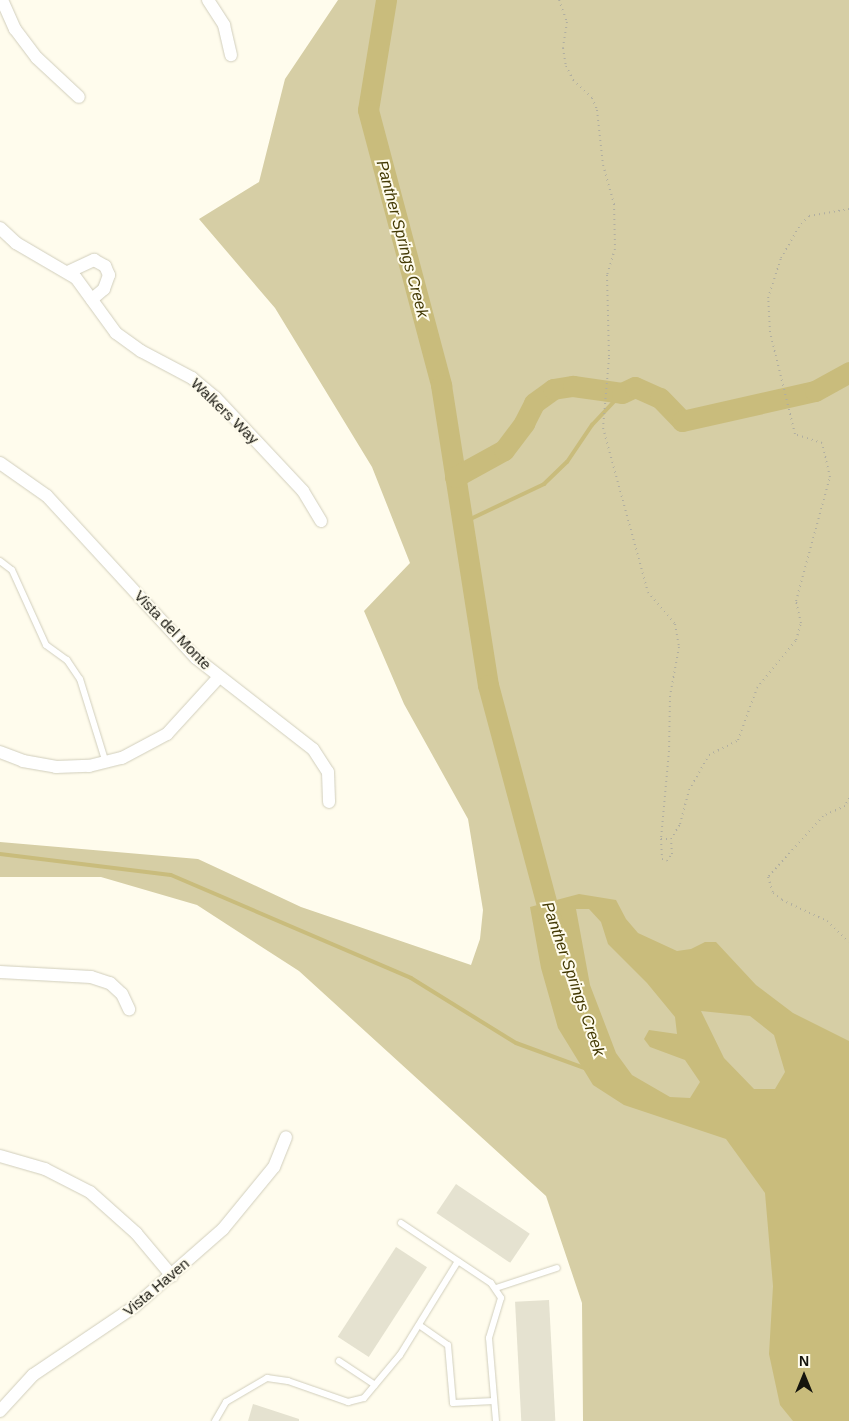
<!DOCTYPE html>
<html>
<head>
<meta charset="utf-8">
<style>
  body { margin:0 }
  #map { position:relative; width:849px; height:1421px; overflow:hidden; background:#fffced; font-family:Arial,sans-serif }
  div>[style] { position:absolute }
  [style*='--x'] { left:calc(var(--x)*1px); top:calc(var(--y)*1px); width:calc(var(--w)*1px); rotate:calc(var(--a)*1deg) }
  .green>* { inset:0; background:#d6cea5 }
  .water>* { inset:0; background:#c9bc7c }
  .stream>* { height:4px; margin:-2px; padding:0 2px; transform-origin:2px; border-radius:2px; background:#c9bc7c }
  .river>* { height:21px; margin:-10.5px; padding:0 10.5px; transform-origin:10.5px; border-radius:10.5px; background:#c9bc7c }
  .building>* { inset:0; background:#e5e2d0; transform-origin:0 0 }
  .path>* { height:2px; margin-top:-1px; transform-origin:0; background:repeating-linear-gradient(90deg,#b0aea1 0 1px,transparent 0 5px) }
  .roads { filter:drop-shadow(0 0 1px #d1cebc) drop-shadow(0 0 1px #d1cebc) }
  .service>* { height:6px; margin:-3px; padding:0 3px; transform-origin:3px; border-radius:3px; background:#fff }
  .minor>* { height:12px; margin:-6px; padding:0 6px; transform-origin:6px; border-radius:6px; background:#fff }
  span { translate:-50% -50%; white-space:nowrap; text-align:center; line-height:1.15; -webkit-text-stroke:4px #fffced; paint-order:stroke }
  .street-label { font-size:15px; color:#15140d }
  .water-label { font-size:16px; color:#433903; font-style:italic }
  .north { position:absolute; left:779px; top:1351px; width:50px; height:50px; -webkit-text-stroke:4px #fffced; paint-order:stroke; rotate:0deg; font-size:14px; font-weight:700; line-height:20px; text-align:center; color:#15140d }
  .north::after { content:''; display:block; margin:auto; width:18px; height:22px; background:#15140d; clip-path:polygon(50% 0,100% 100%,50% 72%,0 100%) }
</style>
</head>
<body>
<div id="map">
  <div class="green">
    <i style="clip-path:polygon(338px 0,849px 0,849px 1421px,583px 1421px,582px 1303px,546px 1196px,299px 971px,197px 905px,101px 877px,0 877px,0 842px,198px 859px,301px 907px,471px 965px,480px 939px,483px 910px,468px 819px,404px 704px,364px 611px,410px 563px,372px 467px,275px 308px,199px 219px,259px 182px,285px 79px)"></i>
  </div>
  <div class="water">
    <i style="clip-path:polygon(evenodd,579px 894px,616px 900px,626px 919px,638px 933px,677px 951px,691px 949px,705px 942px,716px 942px,756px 985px,793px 1013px,849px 1041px,849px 1421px,793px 1421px,780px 1405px,769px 1354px,773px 1286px,765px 1193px,726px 1139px,624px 1105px,593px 1085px,558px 1028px,541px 968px,530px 907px,579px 894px,576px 909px,589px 909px,601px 922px,608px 944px,647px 983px,675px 1017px,677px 1034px,649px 1030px,644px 1039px,650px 1047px,685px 1060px,700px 1082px,690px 1098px,670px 1097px,632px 1075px,616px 1053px,590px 985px,576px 909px,579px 894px,701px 1011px,750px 1016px,774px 1035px,785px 1072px,775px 1089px,754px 1089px,724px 1058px,701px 1011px)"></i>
  </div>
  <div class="stream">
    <i style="--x:462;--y:523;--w:91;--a:-25.4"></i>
    <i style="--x:544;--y:484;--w:32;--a:-44"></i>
    <i style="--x:567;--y:462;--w:45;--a:-56"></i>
    <i style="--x:592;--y:425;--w:44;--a:-46.8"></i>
    <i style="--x:0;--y:854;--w:172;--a:7"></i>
    <i style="--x:171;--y:875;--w:261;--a:23.2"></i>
    <i style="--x:411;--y:978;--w:123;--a:31.8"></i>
    <i style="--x:516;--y:1043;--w:76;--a:20.1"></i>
  </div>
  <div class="river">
    <i style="--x:386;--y:0;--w:111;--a:99.3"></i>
    <i style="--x:368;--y:110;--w:285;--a:75.1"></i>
    <i style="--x:441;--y:385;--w:304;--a:81.1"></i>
    <i style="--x:488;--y:685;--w:255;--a:75"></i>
    <i style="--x:455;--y:477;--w:56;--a:-28.9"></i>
    <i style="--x:504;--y:450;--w:34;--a:-53"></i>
    <i style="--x:524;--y:423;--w:22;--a:-63"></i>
    <i style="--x:534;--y:403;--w:24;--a:-36"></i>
    <i style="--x:553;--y:389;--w:20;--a:-9"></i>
    <i style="--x:573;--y:386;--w:49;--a:8.1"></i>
    <i style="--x:622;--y:393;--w:14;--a:-25"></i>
    <i style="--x:635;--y:387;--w:27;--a:24"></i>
    <i style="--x:660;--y:398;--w:32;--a:46"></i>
    <i style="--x:682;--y:421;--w:136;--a:-12.7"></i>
    <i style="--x:815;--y:391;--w:39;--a:-29"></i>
  </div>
  <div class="building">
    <i style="left:456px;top:1184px;width:89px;height:35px;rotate:34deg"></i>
    <i style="left:396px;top:1247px;width:37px;height:107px;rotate:33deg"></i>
    <i style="left:549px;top:1300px;width:121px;height:34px;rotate:87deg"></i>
    <i style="clip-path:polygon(253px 1404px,299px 1419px,299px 1421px,248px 1421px)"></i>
  </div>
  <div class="path">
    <i style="--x:559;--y:0;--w:23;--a:70"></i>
    <i style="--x:567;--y:22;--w:26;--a:99"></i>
    <i style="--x:563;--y:48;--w:18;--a:81"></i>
    <i style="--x:566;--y:66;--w:16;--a:63"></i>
    <i style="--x:573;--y:80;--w:26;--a:43"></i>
    <i style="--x:592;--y:98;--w:13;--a:67"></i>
    <i style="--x:597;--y:110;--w:55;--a:83.8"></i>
    <i style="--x:603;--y:165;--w:41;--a:74.2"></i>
    <i style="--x:614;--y:204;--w:45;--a:88.7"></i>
    <i style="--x:615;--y:249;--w:27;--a:107"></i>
    <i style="--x:607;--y:275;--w:83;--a:88.6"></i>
    <i style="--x:609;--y:358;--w:70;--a:94.9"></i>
    <i style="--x:603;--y:428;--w:170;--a:74.7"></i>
    <i style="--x:648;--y:592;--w:42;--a:49.8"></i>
    <i style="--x:675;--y:624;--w:23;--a:80"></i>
    <i style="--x:679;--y:647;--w:50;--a:100.4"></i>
    <i style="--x:670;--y:696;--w:55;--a:91"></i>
    <i style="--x:669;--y:751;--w:88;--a:95.2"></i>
    <i style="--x:661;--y:839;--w:10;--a:0"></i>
    <i style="--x:671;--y:839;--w:17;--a:-59"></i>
    <i style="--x:680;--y:824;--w:35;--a:-75"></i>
    <i style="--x:689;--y:790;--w:40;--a:-60.3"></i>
    <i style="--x:709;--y:755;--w:33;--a:-27"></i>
    <i style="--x:738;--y:740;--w:55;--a:-69.9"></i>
    <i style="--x:757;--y:688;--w:62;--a:-50.9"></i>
    <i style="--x:796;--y:640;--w:18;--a:-74"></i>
    <i style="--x:801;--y:623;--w:23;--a:-103"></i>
    <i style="--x:796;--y:601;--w:129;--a:-74.7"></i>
    <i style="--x:830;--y:477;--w:35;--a:-103"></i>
    <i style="--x:822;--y:443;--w:28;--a:-162"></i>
    <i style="--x:795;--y:434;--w:105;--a:-103.8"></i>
    <i style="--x:770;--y:332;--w:34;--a:-93"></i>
    <i style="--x:768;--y:298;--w:42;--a:-72"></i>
    <i style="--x:781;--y:258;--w:39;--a:-60"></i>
    <i style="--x:801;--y:224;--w:11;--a:-45"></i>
    <i style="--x:809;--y:216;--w:41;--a:-9.9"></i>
    <i style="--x:849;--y:798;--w:9;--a:117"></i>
    <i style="--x:845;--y:806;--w:24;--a:156"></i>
    <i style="--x:823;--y:816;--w:82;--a:132"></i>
    <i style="--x:768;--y:877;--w:17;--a:73"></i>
    <i style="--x:773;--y:893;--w:11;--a:38"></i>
    <i style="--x:782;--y:900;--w:50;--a:25"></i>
    <i style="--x:827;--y:921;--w:30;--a:44"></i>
    <i style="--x:661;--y:839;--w:20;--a:87"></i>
    <i style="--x:662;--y:859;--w:5;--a:22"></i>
    <i style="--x:667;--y:861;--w:9;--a:-54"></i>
    <i style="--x:672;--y:854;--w:15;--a:-94"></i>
  </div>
  <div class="roads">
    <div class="service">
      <i style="--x:0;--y:561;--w:15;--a:37"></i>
      <i style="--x:12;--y:570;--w:82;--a:65.6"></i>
      <i style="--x:46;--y:645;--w:26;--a:36"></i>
      <i style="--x:67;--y:660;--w:23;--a:56"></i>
      <i style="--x:80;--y:679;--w:88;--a:72.8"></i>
      <i style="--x:401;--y:1223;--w:108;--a:33.7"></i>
      <i style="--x:491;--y:1283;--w:18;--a:56"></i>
      <i style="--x:501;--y:1298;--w:42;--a:106.7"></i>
      <i style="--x:489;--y:1338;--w:83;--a:85.2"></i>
      <i style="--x:496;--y:1288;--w:64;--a:-18.2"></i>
      <i style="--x:419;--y:1325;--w:35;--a:35"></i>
      <i style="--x:448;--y:1345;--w:58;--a:85.1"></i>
      <i style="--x:453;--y:1403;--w:41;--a:-2.8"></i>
      <i style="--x:339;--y:1361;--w:43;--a:33.7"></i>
      <i style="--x:215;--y:1421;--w:22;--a:-60"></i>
      <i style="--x:226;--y:1402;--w:48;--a:-30.3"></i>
      <i style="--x:267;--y:1378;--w:21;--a:8"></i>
      <i style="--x:288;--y:1381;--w:64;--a:19.3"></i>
      <i style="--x:348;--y:1402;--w:16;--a:-14"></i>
      <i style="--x:364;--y:1398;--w:56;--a:-50.1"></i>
      <i style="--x:400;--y:1355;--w:110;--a:-58.3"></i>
    </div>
    <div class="minor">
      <i style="--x:2;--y:0;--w:32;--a:66"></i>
      <i style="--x:15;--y:29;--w:36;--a:53"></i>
      <i style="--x:37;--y:58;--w:57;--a:42.9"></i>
      <i style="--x:208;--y:0;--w:30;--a:57"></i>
      <i style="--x:224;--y:25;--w:31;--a:77"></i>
      <i style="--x:0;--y:228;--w:22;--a:43"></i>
      <i style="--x:16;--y:243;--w:69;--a:30.3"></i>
      <i style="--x:76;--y:278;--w:68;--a:54"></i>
      <i style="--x:116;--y:333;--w:31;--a:36"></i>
      <i style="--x:141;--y:351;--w:58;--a:27.9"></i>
      <i style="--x:192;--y:378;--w:30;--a:40"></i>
      <i style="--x:215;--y:397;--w:129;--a:46.9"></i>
      <i style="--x:303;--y:491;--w:35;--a:59"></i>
      <i style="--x:68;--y:272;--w:29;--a:-25"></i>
      <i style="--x:94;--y:260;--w:13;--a:29"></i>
      <i style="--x:105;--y:266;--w:10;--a:66"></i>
      <i style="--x:109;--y:275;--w:15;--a:110"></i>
      <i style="--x:104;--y:289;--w:16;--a:140"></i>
      <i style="--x:0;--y:463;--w:57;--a:35.1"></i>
      <i style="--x:47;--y:496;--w:220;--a:47.4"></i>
      <i style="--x:196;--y:658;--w:148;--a:37.9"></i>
      <i style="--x:313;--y:749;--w:27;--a:57"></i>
      <i style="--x:328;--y:772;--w:30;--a:88"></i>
      <i style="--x:0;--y:752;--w:25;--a:21"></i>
      <i style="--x:23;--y:761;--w:34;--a:10"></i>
      <i style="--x:56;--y:767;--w:33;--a:-2"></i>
      <i style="--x:89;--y:766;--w:34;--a:-14"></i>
      <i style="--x:122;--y:758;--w:51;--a:-28.1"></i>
      <i style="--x:167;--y:734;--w:77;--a:-47.6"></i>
      <i style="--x:0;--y:972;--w:91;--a:3.1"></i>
      <i style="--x:91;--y:977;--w:20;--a:18"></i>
      <i style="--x:110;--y:983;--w:16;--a:43"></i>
      <i style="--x:122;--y:994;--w:17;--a:65"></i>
      <i style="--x:0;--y:1156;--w:47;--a:16.1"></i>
      <i style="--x:45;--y:1169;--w:51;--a:27.1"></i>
      <i style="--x:90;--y:1192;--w:62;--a:41.7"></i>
      <i style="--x:136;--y:1233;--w:56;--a:50.1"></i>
      <i style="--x:0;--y:1411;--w:49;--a:-47.5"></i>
      <i style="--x:33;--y:1375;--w:122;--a:-34"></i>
      <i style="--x:134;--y:1307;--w:118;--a:-41.2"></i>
      <i style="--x:223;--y:1229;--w:80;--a:-50.6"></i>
      <i style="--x:274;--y:1167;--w:32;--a:-68"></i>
    </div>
  </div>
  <div class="street-label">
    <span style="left:225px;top:411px;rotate:44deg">Walkers Way</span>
    <span style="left:173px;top:630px;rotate:46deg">Vista del Monte</span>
    <span style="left:156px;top:1287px;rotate:-40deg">Vista Haven</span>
  </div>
  <div class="water-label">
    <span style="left:402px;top:239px;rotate:75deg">Panther Springs Creek</span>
    <span style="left:573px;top:979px;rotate:71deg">Panther Springs Creek</span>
  </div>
  <div class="north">N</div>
</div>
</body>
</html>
